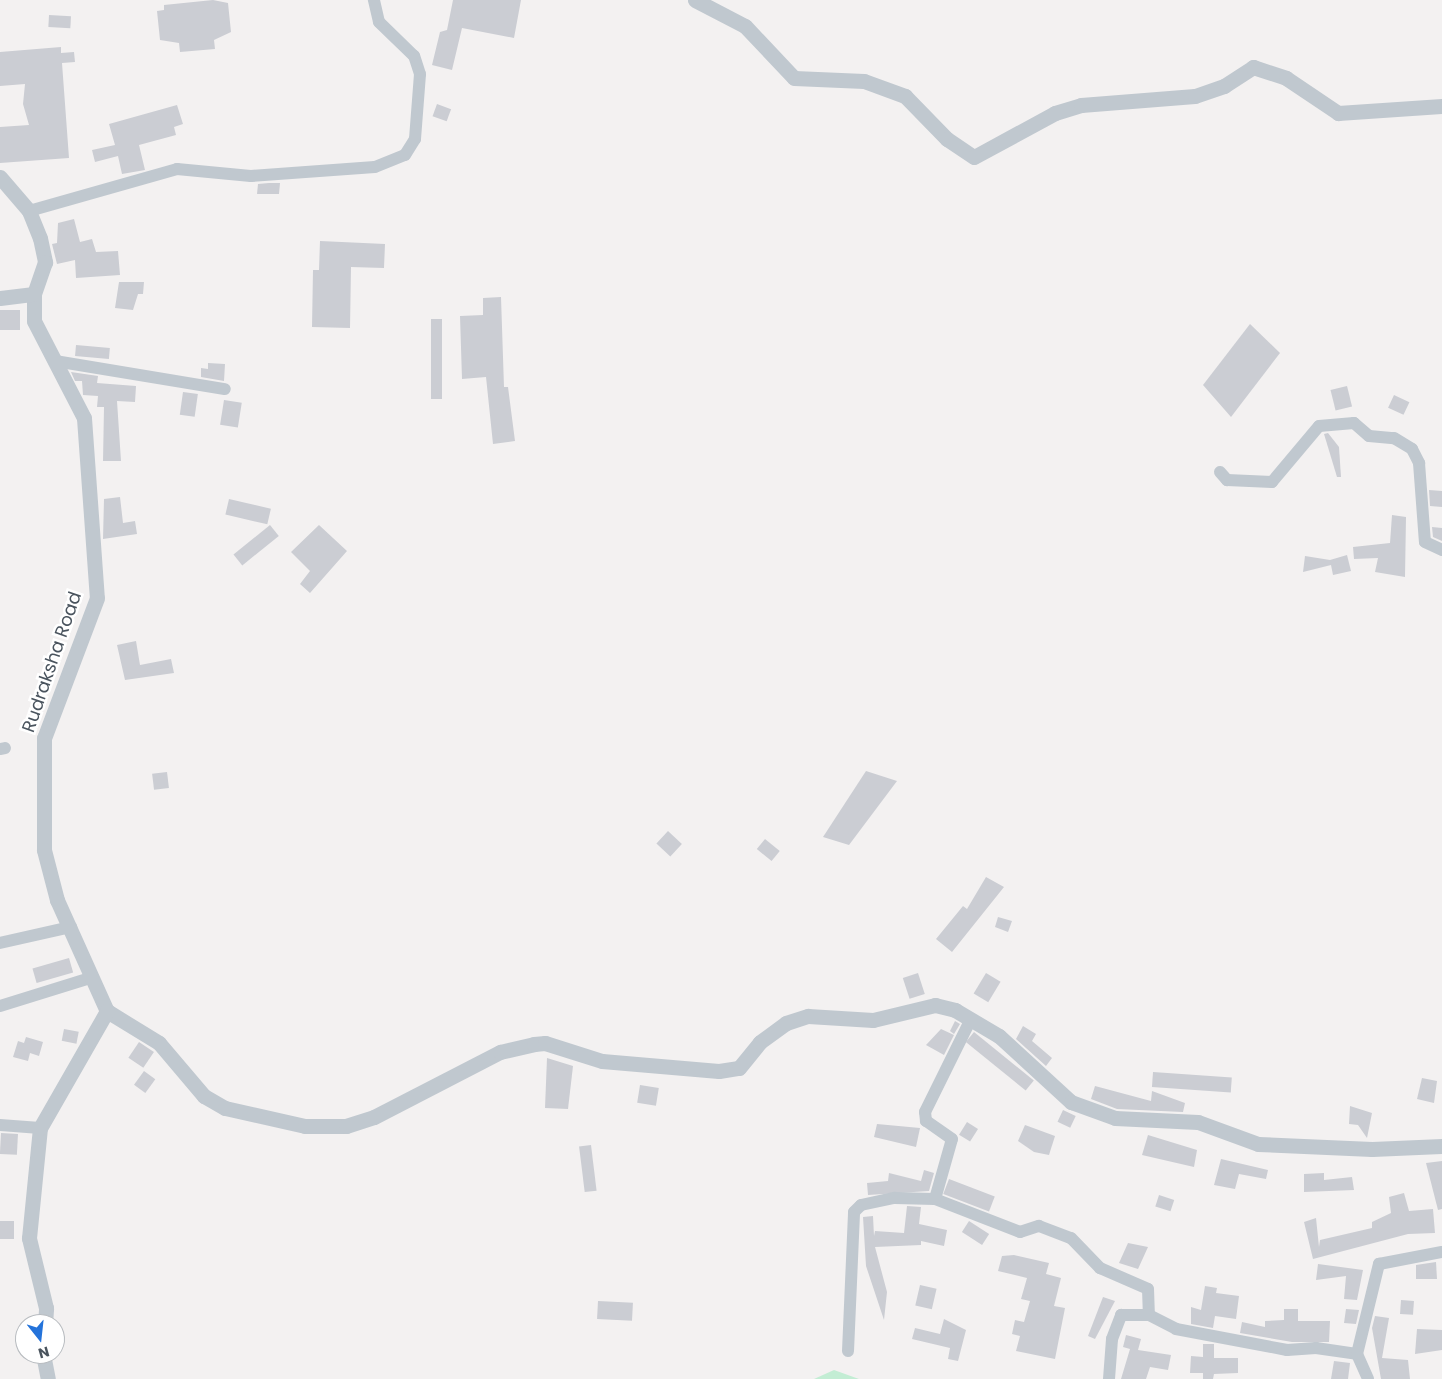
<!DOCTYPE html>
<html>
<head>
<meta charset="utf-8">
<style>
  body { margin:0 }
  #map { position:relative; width:1442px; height:1379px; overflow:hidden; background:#f3f1f1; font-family:Poppins,sans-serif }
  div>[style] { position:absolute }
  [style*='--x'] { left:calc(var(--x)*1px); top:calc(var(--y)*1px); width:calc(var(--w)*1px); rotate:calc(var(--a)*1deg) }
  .green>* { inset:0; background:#c3edd4 }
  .building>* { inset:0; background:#cbcdd3; transform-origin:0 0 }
  .minor>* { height:12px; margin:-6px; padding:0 6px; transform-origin:6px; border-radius:6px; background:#c0c8cf }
  .tertiary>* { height:15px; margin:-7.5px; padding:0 7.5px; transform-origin:7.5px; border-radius:7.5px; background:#c0c8cf }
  span { translate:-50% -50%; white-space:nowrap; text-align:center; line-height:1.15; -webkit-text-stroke:5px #fff; paint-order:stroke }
  .street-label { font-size:18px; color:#4a545e }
  .north { position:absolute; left:15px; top:1314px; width:50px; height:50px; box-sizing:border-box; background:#fff; border:1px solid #b7bbbf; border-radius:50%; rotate:164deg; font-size:14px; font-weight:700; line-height:20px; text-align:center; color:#4a545e }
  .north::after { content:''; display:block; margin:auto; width:18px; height:22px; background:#2473da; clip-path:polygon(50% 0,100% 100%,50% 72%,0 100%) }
</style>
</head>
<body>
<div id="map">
  <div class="green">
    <i style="clip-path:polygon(834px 1370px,859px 1379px,814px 1379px)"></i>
  </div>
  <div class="building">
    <i style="clip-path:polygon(213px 0,228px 3px,231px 32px,214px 40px,215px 49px,180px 52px,179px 43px,160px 40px,157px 11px,164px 10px,164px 5px)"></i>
    <i style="clip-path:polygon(453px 0,521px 0,514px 38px,462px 28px,452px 70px,432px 65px,440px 32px,447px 30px)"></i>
    <i style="left:49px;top:15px;width:22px;height:12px;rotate:3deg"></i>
    <i style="clip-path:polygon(61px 47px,61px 53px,74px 52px,75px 62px,62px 63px,69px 158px,0 163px,0 127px,29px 125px,23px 104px,25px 84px,0 86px,0 52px)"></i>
    <i style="left:437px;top:104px;width:15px;height:13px;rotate:20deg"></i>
    <i style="clip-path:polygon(177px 105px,183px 124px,174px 127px,176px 135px,139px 145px,145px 170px,122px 174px,118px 156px,95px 162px,92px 150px,115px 145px,109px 124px)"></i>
    <i style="clip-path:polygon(269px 183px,280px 183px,279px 194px,257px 194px,258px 184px)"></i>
    <i style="clip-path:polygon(74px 219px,80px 242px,92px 239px,96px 252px,118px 251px,120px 275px,76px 278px,75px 260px,57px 264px,52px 244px,57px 243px,58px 223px)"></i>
    <i style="clip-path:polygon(320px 241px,385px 244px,384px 268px,351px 267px,350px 328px,312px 327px,313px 270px,319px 270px)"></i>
    <i style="clip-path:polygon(119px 282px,144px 282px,143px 294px,138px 294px,133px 310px,115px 308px)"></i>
    <i style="clip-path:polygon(501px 297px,504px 387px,508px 387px,515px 441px,493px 444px,486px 377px,462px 379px,460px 316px,483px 315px,483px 298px)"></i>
    <i style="left:0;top:310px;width:20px;height:20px"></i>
    <i style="left:431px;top:319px;width:11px;height:80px"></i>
    <i style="clip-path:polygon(1250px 324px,1280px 353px,1231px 417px,1203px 385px)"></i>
    <i style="left:76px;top:345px;width:34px;height:11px;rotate:5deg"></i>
    <i style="clip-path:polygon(208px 363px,225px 364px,224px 381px,201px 377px,201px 368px,208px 369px)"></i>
    <i style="clip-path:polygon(71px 372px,98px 376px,97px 383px,136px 386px,135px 402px,117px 401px,121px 461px,103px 461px,104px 407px,97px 407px,98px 396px,83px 395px,82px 381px,75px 381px)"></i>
    <i style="left:1347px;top:386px;width:21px;height:17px;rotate:76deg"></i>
    <i style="left:183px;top:392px;width:15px;height:23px;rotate:8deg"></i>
    <i style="left:1394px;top:395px;width:17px;height:14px;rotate:25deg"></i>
    <i style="left:224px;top:400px;width:18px;height:25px;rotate:9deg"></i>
    <i style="clip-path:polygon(1328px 433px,1339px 447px,1341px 477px,1337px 477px,1324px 434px)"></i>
    <i style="clip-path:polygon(1429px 490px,1442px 491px,1442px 507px,1430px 506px)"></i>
    <i style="clip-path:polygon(120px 497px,123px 523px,135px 521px,137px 534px,103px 539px,104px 499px)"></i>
    <i style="left:229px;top:499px;width:43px;height:16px;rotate:13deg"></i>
    <i style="clip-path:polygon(1392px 515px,1406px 517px,1405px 577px,1375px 572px,1378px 558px,1354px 559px,1353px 547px,1390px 543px)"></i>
    <i style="left:270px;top:525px;width:14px;height:47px;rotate:51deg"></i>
    <i style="clip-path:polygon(319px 525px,347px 551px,310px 593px,300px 584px,310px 571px,291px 552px)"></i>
    <i style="clip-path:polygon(1432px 527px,1442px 528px,1442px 541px,1433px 537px)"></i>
    <i style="clip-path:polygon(1347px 555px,1351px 571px,1333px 575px,1331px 565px,1303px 572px,1305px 556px,1330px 560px)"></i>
    <i style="clip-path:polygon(136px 641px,140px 665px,171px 659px,174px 673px,125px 680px,117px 645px)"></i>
    <i style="clip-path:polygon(866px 771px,897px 781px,849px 845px,823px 837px)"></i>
    <i style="left:167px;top:772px;width:16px;height:15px;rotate:83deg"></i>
    <i style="left:668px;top:831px;width:19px;height:17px;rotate:43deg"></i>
    <i style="left:765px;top:839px;width:19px;height:13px;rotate:39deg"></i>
    <i style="clip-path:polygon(986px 877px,1004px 887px,952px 952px,936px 939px,963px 906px,967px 909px)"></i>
    <i style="clip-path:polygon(998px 917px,1012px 921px,1008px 932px,995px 927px)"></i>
    <i style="left:69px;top:958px;width:15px;height:38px;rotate:74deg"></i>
    <i style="left:918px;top:973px;width:22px;height:16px;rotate:72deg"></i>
    <i style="left:986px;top:973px;width:17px;height:24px;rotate:31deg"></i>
    <i style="clip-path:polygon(955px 1021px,960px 1024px,954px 1034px,950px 1031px)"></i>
    <i style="clip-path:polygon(1023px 1026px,1036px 1034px,1032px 1041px,1052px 1058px,1046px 1066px,1016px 1039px)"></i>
    <i style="left:64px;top:1029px;width:15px;height:12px;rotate:11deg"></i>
    <i style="clip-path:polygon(941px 1029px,954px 1035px,944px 1055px,926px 1045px)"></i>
    <i style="left:974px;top:1032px;width:77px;height:13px;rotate:39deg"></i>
    <i style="clip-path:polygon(26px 1037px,43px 1042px,39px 1056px,30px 1053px,28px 1061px,13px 1057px,18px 1041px,24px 1043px)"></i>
    <i style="left:139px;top:1042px;width:18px;height:19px;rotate:34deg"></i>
    <i style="clip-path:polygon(547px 1058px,573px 1066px,568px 1109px,545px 1108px)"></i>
    <i style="left:144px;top:1071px;width:14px;height:17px;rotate:36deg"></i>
    <i style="left:1153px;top:1072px;width:79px;height:15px;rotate:4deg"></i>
    <i style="clip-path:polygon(1422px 1078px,1437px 1081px,1434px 1103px,1417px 1099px)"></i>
    <i style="left:640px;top:1085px;width:19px;height:18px;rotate:9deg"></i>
    <i style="clip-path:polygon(1095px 1086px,1151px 1101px,1152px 1091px,1185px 1103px,1183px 1112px,1117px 1109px,1091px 1099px)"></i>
    <i style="clip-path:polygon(1350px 1106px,1372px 1113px,1367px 1138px,1358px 1125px,1349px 1124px)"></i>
    <i style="left:1063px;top:1110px;width:14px;height:13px;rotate:25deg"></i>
    <i style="left:967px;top:1122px;width:13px;height:15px;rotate:32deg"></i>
    <i style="clip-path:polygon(877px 1124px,920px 1128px,916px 1147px,874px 1137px)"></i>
    <i style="clip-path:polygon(1025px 1125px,1055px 1136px,1049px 1155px,1034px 1152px,1018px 1141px)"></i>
    <i style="left:1px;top:1133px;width:17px;height:21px;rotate:3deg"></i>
    <i style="clip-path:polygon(1148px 1135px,1197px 1150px,1194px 1167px,1142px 1155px)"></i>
    <i style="left:591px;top:1145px;width:46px;height:12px;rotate:83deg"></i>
    <i style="clip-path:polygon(1221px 1159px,1268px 1170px,1266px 1179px,1239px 1174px,1235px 1189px,1214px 1185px)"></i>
    <i style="clip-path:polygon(1442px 1161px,1442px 1209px,1438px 1210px,1426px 1163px)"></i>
    <i style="clip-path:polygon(924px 1170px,934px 1173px,929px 1191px,868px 1195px,867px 1183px,888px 1181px,889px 1173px,921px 1181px)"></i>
    <i style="clip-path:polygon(1324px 1173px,1324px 1180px,1352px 1177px,1354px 1190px,1304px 1192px,1304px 1174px)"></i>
    <i style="left:949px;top:1179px;width:49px;height:16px;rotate:21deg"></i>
    <i style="clip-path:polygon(1404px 1193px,1409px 1211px,1433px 1209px,1435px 1233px,1408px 1234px,1313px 1259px,1304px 1222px,1316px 1218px,1319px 1247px,1320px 1240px,1372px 1228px,1372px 1222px,1391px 1213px,1389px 1197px)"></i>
    <i style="left:1159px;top:1195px;width:16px;height:12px;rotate:18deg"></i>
    <i style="clip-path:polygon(907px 1206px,921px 1207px,919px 1224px,947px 1230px,944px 1246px,921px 1241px,921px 1245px,875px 1247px,887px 1292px,884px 1320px,866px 1266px,863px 1217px,873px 1216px,874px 1236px,875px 1231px,904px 1233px)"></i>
    <i style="left:0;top:1221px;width:14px;height:18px"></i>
    <i style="left:969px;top:1221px;width:24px;height:13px;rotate:33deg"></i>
    <i style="clip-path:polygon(1128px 1243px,1148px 1247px,1138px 1269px,1119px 1263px)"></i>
    <i style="clip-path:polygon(1014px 1255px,1049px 1263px,1046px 1274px,1061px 1278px,1054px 1306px,1065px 1308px,1055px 1359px,1016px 1351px,1020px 1336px,1012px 1334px,1015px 1320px,1024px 1322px,1030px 1301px,1021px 1299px,1027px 1278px,998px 1271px,1002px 1256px)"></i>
    <i style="clip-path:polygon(1436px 1262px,1437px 1279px,1416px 1279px,1416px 1265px)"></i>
    <i style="clip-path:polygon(1318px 1264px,1363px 1270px,1357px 1300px,1344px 1299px,1346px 1276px,1316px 1280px)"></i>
    <i style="left:920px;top:1285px;width:17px;height:21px;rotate:13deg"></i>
    <i style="clip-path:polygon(1205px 1286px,1217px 1288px,1216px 1293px,1239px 1296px,1236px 1319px,1215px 1316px,1213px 1328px,1191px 1324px,1191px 1307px,1201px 1310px)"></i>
    <i style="clip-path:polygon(1103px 1297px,1115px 1301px,1095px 1339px,1088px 1336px)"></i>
    <i style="left:1401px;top:1300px;width:13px;height:14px;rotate:4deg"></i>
    <i style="left:598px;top:1301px;width:35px;height:18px;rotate:3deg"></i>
    <i style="clip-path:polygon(1284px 1309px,1298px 1309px,1298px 1321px,1330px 1321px,1329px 1342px,1292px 1342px,1240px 1333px,1242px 1322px,1265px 1327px,1265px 1321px,1284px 1320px)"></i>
    <i style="clip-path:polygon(1346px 1309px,1359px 1310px,1356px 1324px,1344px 1323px)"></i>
    <i style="clip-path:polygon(1375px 1316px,1389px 1318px,1382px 1358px,1408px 1360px,1410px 1379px,1381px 1379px,1372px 1328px)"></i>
    <i style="clip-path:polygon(944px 1319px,966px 1330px,958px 1361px,948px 1359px,950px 1348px,912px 1339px,915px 1328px,940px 1334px)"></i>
    <i style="clip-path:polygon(1417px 1329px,1442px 1330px,1442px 1350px,1415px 1354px)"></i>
    <i style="clip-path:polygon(1126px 1335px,1141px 1339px,1138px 1350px,1171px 1355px,1168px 1370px,1150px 1367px,1146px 1379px,1121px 1379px,1130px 1349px,1123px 1347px)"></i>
    <i style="clip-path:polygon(1203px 1344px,1214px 1344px,1214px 1358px,1238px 1358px,1238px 1373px,1214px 1374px,1213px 1379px,1203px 1379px,1203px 1373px,1190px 1373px,1191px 1356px,1203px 1357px)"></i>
    <i style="clip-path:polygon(1334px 1361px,1350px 1363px,1348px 1379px,1331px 1379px)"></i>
  </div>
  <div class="minor">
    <i style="--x:29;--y:211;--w:154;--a:-15.8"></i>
    <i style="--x:177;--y:169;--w:74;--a:5.4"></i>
    <i style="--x:251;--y:176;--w:124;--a:-4.2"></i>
    <i style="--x:375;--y:167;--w:32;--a:-22"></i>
    <i style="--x:405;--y:155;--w:19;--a:-58"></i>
    <i style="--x:415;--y:139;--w:65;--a:-85.6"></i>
    <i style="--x:420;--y:74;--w:19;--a:-108"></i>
    <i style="--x:414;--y:56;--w:49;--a:-135.8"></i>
    <i style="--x:379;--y:22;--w:23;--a:-103"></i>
    <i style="--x:55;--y:361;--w:172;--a:9.4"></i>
    <i style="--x:1220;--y:472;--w:11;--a:49"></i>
    <i style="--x:1227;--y:480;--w:45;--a:2.5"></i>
    <i style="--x:1272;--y:482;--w:73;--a:-50"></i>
    <i style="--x:1319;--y:426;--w:35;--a:-5"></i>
    <i style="--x:1354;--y:423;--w:20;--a:41"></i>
    <i style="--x:1369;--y:436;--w:25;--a:5"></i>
    <i style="--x:1394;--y:438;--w:21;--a:31"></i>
    <i style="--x:1412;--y:449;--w:16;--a:63"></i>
    <i style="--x:1419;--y:463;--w:79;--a:85.7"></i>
    <i style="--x:1425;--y:542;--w:19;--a:25"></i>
    <i style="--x:0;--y:749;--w:5;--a:-11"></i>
    <i style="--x:0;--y:943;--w:73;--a:-12.7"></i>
    <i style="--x:0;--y:1006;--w:97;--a:-17.3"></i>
    <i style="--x:0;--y:1125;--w:40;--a:4.3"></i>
    <i style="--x:935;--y:1199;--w:91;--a:21.2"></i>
    <i style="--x:1020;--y:1232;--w:20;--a:-18"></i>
    <i style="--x:1039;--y:1226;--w:34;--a:21"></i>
    <i style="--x:1071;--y:1238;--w:42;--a:46"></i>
    <i style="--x:1100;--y:1268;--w:52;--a:23.6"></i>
    <i style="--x:1148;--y:1289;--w:26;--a:88"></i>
    <i style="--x:1149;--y:1315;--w:30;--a:27"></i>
    <i style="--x:1176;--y:1329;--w:113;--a:10.7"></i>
    <i style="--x:1287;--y:1350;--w:29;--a:-4"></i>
    <i style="--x:1316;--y:1348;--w:41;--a:8.3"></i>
    <i style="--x:1357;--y:1354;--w:93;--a:-76.3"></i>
    <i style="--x:1379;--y:1264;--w:64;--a:-10.8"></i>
    <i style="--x:848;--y:1351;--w:139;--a:-87.5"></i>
    <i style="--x:854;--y:1212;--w:10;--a:-45"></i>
    <i style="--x:861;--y:1205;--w:35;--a:-12"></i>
    <i style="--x:895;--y:1198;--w:40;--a:1.4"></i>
    <i style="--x:935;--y:1199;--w:62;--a:-74.2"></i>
    <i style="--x:952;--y:1139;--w:32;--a:-145"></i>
    <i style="--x:926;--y:1121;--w:9;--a:-96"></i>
    <i style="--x:925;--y:1112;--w:104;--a:-63.7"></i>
    <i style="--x:1357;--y:1354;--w:27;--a:66"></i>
    <i style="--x:1109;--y:1379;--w:40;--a:-85.7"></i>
    <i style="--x:1112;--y:1339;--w:26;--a:-69"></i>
    <i style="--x:1121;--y:1315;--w:28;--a:0"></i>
  </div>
  <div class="tertiary">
    <i style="--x:695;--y:0;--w:56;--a:27.5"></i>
    <i style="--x:745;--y:26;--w:71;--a:46.7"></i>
    <i style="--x:794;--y:78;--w:70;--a:2.5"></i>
    <i style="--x:864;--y:81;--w:44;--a:20.1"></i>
    <i style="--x:905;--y:96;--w:60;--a:45.7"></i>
    <i style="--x:947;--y:139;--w:32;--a:34"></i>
    <i style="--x:974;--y:157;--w:92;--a:-28.5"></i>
    <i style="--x:1055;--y:113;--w:27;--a:-17"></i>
    <i style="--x:1081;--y:105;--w:114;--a:-4.5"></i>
    <i style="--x:1195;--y:96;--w:31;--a:-19"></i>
    <i style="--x:1224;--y:86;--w:35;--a:-33"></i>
    <i style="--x:1253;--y:67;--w:35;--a:18"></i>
    <i style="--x:1286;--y:78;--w:63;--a:33.9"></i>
    <i style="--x:1338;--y:113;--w:104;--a:-3.9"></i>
    <i style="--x:0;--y:177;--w:45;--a:49.5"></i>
    <i style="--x:29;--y:211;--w:29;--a:68"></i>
    <i style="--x:40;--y:238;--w:25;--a:78"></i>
    <i style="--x:45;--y:262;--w:34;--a:109"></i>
    <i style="--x:34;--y:294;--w:27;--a:90"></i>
    <i style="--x:34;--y:321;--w:109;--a:62.7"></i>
    <i style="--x:84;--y:418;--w:180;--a:85.9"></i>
    <i style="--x:97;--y:598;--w:150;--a:110.7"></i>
    <i style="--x:44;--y:738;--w:112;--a:90"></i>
    <i style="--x:44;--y:850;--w:52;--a:75.4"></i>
    <i style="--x:57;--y:900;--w:122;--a:65.8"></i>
    <i style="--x:0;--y:298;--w:34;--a:-7"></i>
    <i style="--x:107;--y:1011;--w:61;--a:31.6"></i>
    <i style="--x:159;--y:1043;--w:70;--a:49.7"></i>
    <i style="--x:204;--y:1096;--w:24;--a:30"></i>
    <i style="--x:225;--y:1108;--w:82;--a:12.7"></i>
    <i style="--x:305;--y:1126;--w:41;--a:0"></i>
    <i style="--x:346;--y:1126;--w:29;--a:-18"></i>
    <i style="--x:374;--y:1117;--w:142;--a:-27.3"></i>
    <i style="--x:500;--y:1052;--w:35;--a:-13"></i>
    <i style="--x:534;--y:1044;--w:11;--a:-5"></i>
    <i style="--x:545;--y:1043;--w:60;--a:17.5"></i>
    <i style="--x:602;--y:1061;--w:117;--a:4.9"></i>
    <i style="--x:719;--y:1071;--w:20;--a:-9"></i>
    <i style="--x:739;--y:1068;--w:33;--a:-51"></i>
    <i style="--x:760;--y:1042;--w:32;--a:-36"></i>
    <i style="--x:786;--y:1023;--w:23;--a:-18"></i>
    <i style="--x:808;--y:1016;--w:65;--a:3.5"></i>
    <i style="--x:873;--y:1020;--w:64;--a:-13.6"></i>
    <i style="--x:935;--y:1005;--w:21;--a:14"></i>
    <i style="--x:955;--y:1010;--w:51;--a:30.6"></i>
    <i style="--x:999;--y:1036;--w:98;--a:42.5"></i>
    <i style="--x:1071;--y:1102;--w:47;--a:20"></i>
    <i style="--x:1115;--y:1118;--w:83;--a:2.8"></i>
    <i style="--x:1198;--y:1122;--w:64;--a:20.1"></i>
    <i style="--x:1258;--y:1144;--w:114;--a:2.5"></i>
    <i style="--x:1372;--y:1149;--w:70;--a:-2.5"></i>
    <i style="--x:45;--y:1324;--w:16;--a:-86"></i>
    <i style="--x:46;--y:1308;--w:72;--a:-103.7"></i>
    <i style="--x:29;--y:1238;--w:111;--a:-84.3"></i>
    <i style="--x:40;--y:1128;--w:135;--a:-60.2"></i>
    <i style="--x:43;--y:1354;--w:25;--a:79"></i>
  </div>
  <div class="street-label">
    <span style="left:52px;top:662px;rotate:-71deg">Rudraksha Road</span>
  </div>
  <div class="north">N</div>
</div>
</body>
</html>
